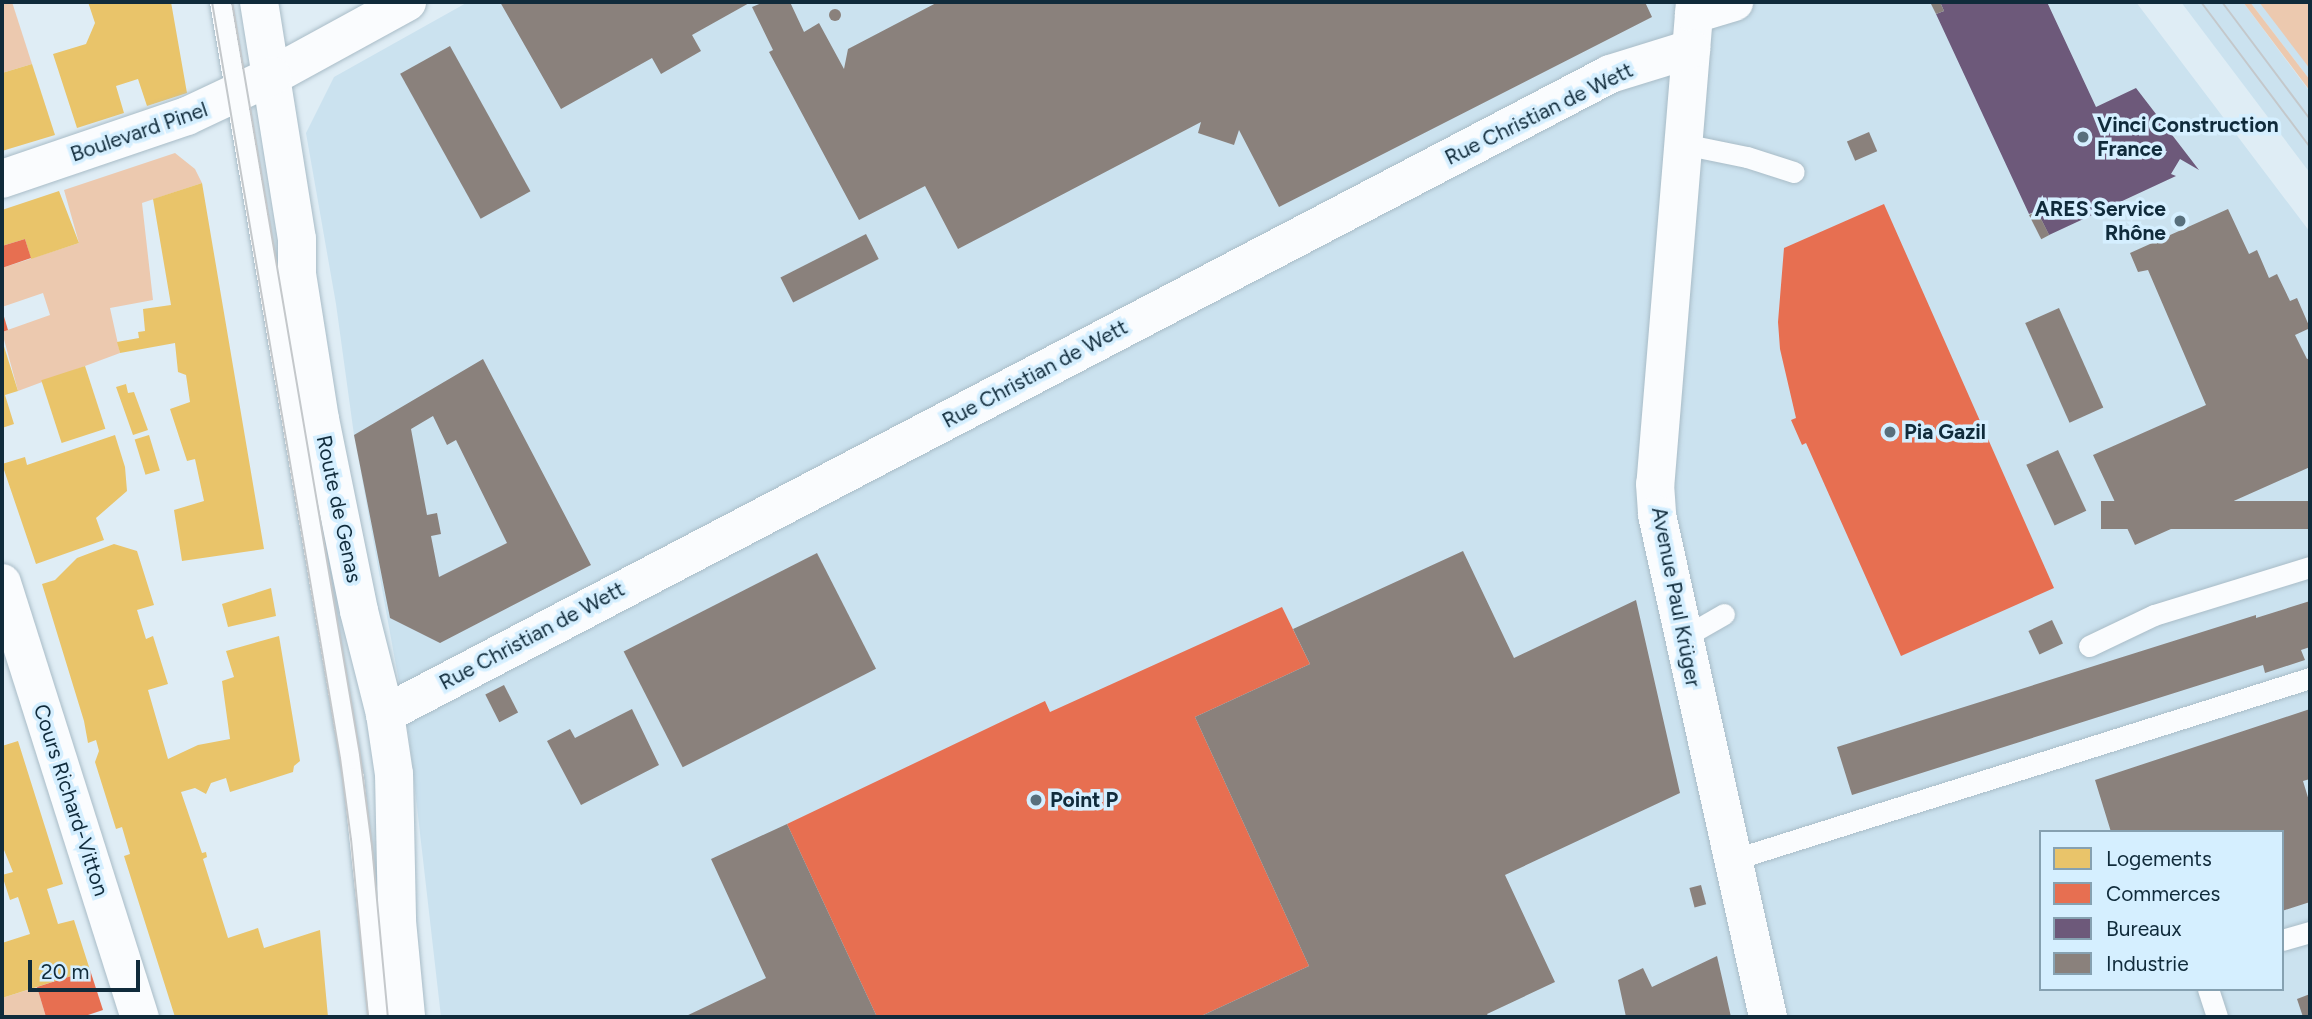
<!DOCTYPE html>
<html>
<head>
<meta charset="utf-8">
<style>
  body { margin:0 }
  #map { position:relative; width:2312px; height:1019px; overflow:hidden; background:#dfedf5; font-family:Figtree,sans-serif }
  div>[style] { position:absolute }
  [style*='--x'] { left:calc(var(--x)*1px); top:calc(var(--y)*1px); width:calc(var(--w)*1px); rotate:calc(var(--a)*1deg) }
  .built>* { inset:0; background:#cbe2ef }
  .green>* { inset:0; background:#ecc9af }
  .homes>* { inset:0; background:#e9c46a; transform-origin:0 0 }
  .shops>* { inset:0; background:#e76f51 }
  .offices>* { inset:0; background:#6d597a }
  .industry>* { inset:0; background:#8a817c; transform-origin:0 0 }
  .round { border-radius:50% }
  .roads { filter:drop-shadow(0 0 2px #a9bcc7) drop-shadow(0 0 2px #a9bcc7) }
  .service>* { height:21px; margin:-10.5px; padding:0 10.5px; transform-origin:10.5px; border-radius:10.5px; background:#fafcfe }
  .minor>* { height:38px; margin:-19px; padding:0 19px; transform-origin:19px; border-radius:19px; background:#fafcfe }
  .secondary>* { height:38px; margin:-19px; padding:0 19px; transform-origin:19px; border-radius:19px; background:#fafcfe }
  .tram>* { height:2px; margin:-1px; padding:0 1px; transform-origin:1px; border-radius:1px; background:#c4c8cb }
  .dots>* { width:19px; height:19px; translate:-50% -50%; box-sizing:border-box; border:4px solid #d5efff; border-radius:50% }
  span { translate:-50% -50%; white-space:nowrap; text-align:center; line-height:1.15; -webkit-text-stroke:7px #d5efff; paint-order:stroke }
  .street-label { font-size:21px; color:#102b3b }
  .poi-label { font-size:21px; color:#102b3b; font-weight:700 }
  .left { translate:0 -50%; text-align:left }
  .right { translate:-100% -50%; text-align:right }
  .frame { position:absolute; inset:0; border:4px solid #102b3b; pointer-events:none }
  .legend { position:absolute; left:2039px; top:830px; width:245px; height:161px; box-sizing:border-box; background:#d5efff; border:2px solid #86a1b1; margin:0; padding:9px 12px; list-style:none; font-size:21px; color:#102b3b }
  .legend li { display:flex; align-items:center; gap:14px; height:35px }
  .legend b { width:35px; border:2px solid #86a1b1 }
  .scale { position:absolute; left:28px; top:960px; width:112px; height:32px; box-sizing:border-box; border:4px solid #102b3b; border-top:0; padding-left:9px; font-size:21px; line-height:24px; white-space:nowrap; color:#102b3b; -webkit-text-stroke:5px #d5efff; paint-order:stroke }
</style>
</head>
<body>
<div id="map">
  <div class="built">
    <i style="clip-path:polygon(evenodd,468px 2px,2136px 2px,2310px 232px,2310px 1017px,441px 1017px,409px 737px,354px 435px,336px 304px,306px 133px,334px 77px,468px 2px,2041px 832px,2282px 832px,2282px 989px,2041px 989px,2041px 832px)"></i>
    <i style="clip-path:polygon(2181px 2px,2243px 2px,2310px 92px,2310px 173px)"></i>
    <i style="clip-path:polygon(2250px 2px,2310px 2px,2310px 80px)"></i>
  </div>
  <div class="green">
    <i style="clip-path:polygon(2px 2px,12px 2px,32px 64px,2px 73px)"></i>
    <i style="clip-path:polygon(2243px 2px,2250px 2px,2310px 80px,2310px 91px)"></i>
    <i style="clip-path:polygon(2259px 2px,2310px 2px,2310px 69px)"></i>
    <i style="clip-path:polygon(175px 153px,195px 169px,202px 183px,142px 203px,153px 300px,110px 308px,120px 353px,18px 391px,2px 332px,50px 315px,43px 293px,2px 307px,2px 268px,79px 243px,64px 190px)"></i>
    <i style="clip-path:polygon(37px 987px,46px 1017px,2px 1017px,2px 998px)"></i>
  </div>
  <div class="homes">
    <i style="clip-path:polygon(88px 2px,171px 2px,187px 93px,147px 106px,138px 79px,116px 86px,124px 113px,77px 128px,53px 54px,86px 44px,95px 23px)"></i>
    <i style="clip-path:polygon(32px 64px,55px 135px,2px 151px,2px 73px)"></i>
    <i style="clip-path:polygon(202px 183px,264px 549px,182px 561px,174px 510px,204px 501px,195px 459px,187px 461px,170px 409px,190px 402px,186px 375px,178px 372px,175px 343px,120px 353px,117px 342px,139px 338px,138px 332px,145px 331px,143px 309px,171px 305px,153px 199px)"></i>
    <i style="clip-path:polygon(59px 191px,79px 243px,31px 259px,25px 239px,2px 246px,2px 210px)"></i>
    <i style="clip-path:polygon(2px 340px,18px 391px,5px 395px,14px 424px,2px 428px)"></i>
    <i style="left:85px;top:366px;width:66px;height:46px;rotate:72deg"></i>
    <i style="clip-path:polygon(126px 384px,128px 393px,134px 392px,148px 430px,133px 435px,116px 387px)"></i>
    <i style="clip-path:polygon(115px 435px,125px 467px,127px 491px,96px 518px,104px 540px,36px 564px,2px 464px,25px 457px,27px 465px)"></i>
    <i style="left:149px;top:435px;width:37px;height:15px;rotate:73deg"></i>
    <i style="clip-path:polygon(114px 544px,137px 551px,154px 605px,137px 610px,146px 639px,153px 636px,168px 684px,148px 690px,168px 759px,198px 745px,230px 739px,222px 681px,234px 677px,226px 651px,279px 636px,300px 761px,294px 766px,293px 772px,230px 792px,226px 778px,211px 783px,206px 794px,195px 788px,181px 792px,202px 853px,206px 852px,207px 857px,203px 859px,228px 938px,258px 928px,264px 948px,320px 930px,328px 1017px,175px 1017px,124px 856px,130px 854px,122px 827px,116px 829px,95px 762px,99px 751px,96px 740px,88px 743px,84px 721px,42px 584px,55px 580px,77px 558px)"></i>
    <i style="clip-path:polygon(271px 588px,276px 616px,228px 627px,222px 604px)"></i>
    <i style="clip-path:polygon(18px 741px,63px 884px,47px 889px,58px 924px,74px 920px,90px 970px,2px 998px,2px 943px,30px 934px,18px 897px,10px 900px,2px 875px,13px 872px,2px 845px,2px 746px)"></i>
  </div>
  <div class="shops">
    <i style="clip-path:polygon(1884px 204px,2054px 588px,1901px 656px,1806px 443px,1802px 445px,1791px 420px,1796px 418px,1780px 349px,1778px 322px,1784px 248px)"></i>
    <i style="clip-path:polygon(25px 239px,31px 258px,2px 268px,2px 246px)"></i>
    <i style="clip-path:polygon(2px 310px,8px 330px,2px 332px)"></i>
    <i style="clip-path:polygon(1282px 607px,1310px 664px,1195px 717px,1309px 966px,1199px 1017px,877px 1017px,787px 824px,1045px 701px,1050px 712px)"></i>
    <i style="clip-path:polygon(90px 970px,103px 1010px,82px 1017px,46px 1017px,37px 987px)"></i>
  </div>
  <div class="offices">
    <i style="clip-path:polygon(1940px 2px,2047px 2px,2096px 107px,2136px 88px,2199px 170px,2180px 159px,2171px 174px,2176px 176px,2049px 235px,2037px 211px,2029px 214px,1936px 14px,1944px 11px)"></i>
  </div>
  <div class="industry">
    <i style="clip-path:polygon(500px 2px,751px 2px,692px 35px,701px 51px,661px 74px,652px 58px,561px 109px)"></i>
    <i style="clip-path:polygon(764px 2px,790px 2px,804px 32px,819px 23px,844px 69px,848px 49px,938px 2px,1645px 2px,1652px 17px,1279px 207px,1239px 130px,1234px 145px,1198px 133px,1201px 122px,958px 249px,925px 186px,859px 220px,769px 52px,773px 50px,752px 7px)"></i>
    <i style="clip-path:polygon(1930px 2px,1940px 2px,1944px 11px,1936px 14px)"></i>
    <i class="round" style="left:829px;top:9px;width:12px;height:12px"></i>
    <i style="left:450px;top:46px;width:166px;height:57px;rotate:61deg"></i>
    <i style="left:1869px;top:132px;width:21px;height:24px;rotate:67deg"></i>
    <i style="clip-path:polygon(2228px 209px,2249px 254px,2257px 250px,2269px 278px,2277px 274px,2290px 301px,2297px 298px,2310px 328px,2310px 334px,2308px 329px,2295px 335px,2307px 359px,2310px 358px,2310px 467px,2135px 545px,2093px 455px,2206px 405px,2148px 270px,2138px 272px,2130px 253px)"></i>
    <i style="left:2037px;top:211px;width:27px;height:9px;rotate:63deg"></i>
    <i style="left:866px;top:234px;width:28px;height:96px;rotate:63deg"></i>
    <i style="left:2059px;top:308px;width:109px;height:37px;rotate:66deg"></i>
    <i style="clip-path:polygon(evenodd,483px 359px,591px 565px,440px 643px,390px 618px,354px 435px,483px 359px,433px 416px,447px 445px,456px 440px,507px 543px,439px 577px,431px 536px,441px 534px,437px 513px,427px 515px,411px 429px,433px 416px)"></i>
    <i style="left:2058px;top:450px;width:67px;height:35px;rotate:65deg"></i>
    <i style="left:2310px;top:501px;width:28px;height:209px;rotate:90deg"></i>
    <i style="clip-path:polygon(1463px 551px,1514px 658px,1636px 600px,1680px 793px,1505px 875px,1555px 982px,1487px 1014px,1489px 1017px,1199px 1017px,1309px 966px,1195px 717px,1310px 664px,1293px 629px)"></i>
    <i style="left:817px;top:553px;width:130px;height:217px;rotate:63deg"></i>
    <i style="clip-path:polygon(2310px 601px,2310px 647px,2301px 650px,2305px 660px,2265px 673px,2263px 665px,1852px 795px,1837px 747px,2256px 615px,2256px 618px)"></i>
    <i style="left:2052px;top:620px;width:26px;height:26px;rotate:65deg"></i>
    <i style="left:504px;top:685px;width:31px;height:21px;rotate:63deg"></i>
    <i style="clip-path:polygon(632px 709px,659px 765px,581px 805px,547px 741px,570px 729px,575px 738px)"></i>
    <i style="clip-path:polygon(2310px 709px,2310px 779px,2303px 781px,2310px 804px,2310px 902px,2282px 911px,2282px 832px,2111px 832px,2095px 780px)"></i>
    <i style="clip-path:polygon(787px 824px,877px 1017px,684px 1017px,766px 978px,711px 859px)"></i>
    <i style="left:1701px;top:885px;width:20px;height:12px;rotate:75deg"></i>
    <i style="clip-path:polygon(1717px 956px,1731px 1017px,1626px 1017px,1618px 980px,1643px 968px,1652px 987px)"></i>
    <i style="clip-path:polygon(2310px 994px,2310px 1017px,2303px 1017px,2297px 999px)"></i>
  </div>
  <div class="roads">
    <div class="service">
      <i style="--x:220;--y:2;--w:787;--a:80.27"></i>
      <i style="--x:353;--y:778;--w:240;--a:83.8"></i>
      <i style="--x:1683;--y:144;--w:65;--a:11.5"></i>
      <i style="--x:1747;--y:157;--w:49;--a:17.7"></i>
      <i style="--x:1684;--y:637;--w:46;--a:-29.9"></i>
      <i style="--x:2089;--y:646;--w:72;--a:-25.5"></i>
      <i style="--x:2154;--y:615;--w:163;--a:-17.1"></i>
      <i style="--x:1732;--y:860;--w:606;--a:-17.48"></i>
      <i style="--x:2282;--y:940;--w:29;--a:-16"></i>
      <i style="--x:2208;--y:989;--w:29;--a:72"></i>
    </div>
    <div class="minor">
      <i style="--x:1695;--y:2;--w:484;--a:94.7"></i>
      <i style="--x:1655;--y:484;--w:31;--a:86"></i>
      <i style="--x:1657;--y:515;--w:514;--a:77.53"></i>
      <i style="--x:1694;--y:14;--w:42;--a:-16.7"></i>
      <i style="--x:272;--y:76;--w:154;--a:-28.7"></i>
      <i style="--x:2;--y:583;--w:455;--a:72.4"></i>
      <i style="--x:385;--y:714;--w:1382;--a:-27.58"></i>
      <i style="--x:1610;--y:74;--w:85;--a:-17.2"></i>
    </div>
    <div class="secondary">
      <i style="--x:259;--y:2;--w:240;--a:80.9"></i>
      <i style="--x:297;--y:239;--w:35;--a:90"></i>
      <i style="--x:297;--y:274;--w:147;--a:81"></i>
      <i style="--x:320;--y:419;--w:196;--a:78.5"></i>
      <i style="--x:359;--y:611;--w:106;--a:75.8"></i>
      <i style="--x:385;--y:714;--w:61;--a:81.5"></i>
      <i style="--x:394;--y:774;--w:147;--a:88.8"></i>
      <i style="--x:397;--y:921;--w:96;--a:84.6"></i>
      <i style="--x:2;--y:179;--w:195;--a:-18.8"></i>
      <i style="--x:187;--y:116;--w:94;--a:-25.2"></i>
    </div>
  </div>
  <div class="tram">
    <i style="--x:212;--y:2;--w:767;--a:80.39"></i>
    <i style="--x:340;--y:758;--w:82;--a:82.3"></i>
    <i style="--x:351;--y:839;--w:179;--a:84.5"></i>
    <i style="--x:232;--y:2;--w:764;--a:80.35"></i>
    <i style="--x:360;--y:755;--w:92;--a:82.5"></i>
    <i style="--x:372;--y:846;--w:172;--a:84.7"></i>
    <i style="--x:2201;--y:2;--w:181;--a:53.1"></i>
    <i style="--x:2222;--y:2;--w:146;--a:53.1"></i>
  </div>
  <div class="dots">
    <i style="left:2083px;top:137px;background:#586f7c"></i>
    <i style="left:2180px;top:221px;background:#586f7c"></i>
    <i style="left:1890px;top:432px;background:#586f7c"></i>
    <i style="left:1036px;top:800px;background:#586f7c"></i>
  </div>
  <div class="street-label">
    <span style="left:1539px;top:114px;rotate:-26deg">Rue Christian de Wett</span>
    <span style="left:139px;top:132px;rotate:-19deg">Boulevard Pinel</span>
    <span style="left:1035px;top:374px;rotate:-28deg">Rue Christian de Wett</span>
    <span style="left:339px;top:509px;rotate:78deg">Route de Genas</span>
    <span style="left:1676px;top:597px;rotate:79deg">Avenue Paul Krüger</span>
    <span style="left:532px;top:636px;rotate:-28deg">Rue Christian de Wett</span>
    <span style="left:71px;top:800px;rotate:72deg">Cours Richard-Vitton</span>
  </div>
  <div class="poi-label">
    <span class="left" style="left:2097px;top:137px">Vinci Construction<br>France</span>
    <span class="right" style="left:2166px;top:221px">ARES Service<br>Rhône</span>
    <span class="left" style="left:1904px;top:432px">Pia Gazil</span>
    <span class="left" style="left:1050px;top:800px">Point P</span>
  </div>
  <div class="frame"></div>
  <ul class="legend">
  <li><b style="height:19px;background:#e9c46a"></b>Logements</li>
  <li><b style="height:19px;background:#e76f51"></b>Commerces</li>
  <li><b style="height:19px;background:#6d597a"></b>Bureaux</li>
  <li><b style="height:19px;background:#8a817c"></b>Industrie</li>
  </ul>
  <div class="scale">20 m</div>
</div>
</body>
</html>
